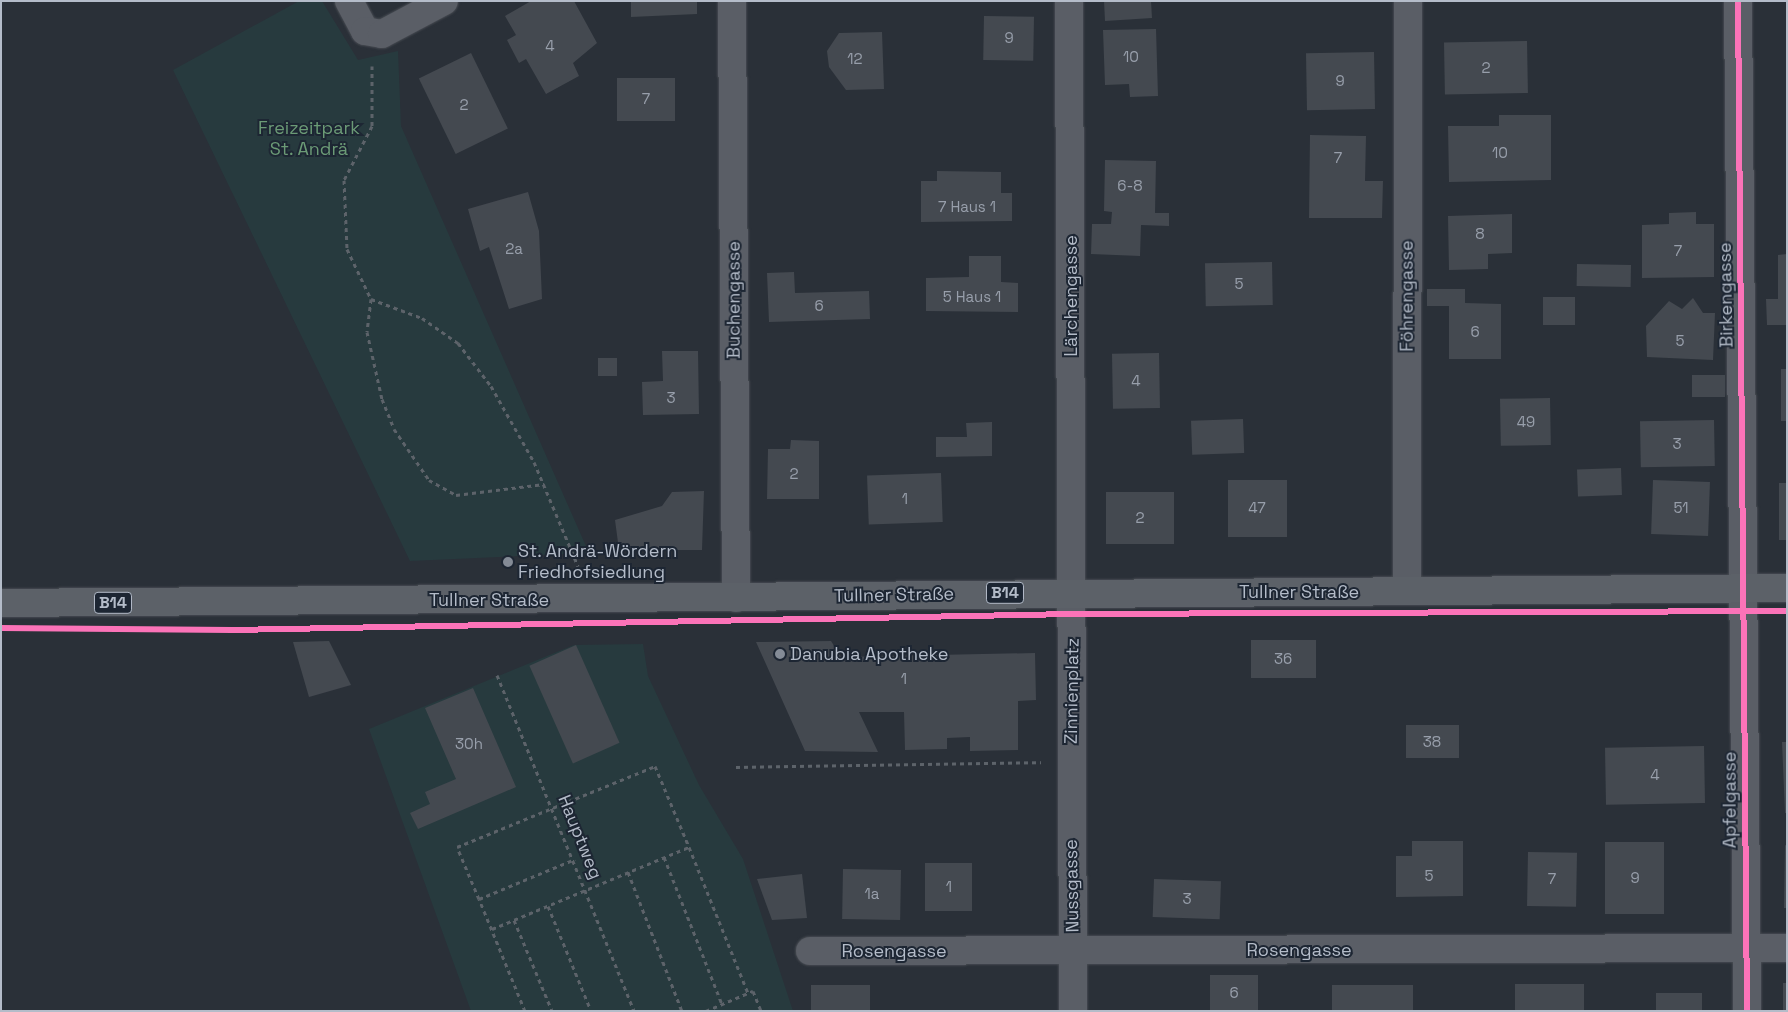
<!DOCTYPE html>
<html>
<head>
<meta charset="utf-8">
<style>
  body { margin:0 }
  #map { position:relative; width:1788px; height:1012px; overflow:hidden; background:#2a3038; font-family:"Space Grotesk",sans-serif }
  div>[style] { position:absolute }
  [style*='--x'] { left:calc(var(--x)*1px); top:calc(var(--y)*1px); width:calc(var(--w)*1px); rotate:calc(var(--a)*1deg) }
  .green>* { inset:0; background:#273a3e }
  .building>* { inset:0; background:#444950; transform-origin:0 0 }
  .path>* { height:3px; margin-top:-1.5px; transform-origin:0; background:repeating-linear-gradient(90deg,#5d636a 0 4px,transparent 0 8px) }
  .roads { filter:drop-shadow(0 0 1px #484c53) drop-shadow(0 0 1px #484c53) }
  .minor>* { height:28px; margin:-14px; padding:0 14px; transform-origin:14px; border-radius:14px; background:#5a5e66 }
  .major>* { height:28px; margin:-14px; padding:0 14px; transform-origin:14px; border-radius:14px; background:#5c6168 }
  .cycleway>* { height:6px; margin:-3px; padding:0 3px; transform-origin:3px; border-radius:3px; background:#fb73b8 }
  .dots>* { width:14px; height:14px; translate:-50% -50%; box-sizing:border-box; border:2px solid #1d2633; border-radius:50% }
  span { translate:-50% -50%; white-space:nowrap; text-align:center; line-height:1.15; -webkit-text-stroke:4px #1d2633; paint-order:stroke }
  .number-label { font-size:15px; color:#989fab }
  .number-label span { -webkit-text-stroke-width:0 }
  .shield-label span { padding:1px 4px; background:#1d2633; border:1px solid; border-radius:4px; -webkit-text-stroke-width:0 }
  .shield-label { font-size:16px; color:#b4bcc9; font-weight:700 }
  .park-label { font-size:18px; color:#6b9a76 }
  .street-label { font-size:18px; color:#b4bcc9 }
  .poi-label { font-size:18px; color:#b4bcc9 }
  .left { translate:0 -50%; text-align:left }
  .frame { position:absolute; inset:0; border:2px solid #b4bcc9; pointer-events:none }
</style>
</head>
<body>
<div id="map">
  <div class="green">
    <i style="clip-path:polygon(299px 1px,322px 1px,358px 60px,398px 51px,401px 126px,589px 553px,410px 561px,173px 70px)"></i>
    <i style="clip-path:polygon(643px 644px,648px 676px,699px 785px,743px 859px,793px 1011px,471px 1011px,369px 729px,574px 645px)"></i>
  </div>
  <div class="building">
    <i style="clip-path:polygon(531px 1px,574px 1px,597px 43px,573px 63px,579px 76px,546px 94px,526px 59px,519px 63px,507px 40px,516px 35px,505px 16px)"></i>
    <i style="clip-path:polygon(631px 1px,697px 1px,697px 14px,631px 17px)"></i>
    <i style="clip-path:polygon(1104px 1px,1151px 1px,1152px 18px,1105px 21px)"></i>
    <i style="left:984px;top:16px;width:50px;height:44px;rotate:1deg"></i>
    <i style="clip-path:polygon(1156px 29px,1158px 96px,1130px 97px,1129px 84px,1105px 85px,1103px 30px)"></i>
    <i style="clip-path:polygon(882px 32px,884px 89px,846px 90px,829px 67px,827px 51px,839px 33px)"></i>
    <i style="left:1527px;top:41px;width:52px;height:83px;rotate:89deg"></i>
    <i style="left:1374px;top:52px;width:57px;height:68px;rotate:89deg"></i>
    <i style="left:471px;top:53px;width:84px;height:58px;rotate:64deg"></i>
    <i style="left:617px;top:78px;width:58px;height:43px"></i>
    <i style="clip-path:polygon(1499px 115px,1551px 115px,1551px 180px,1449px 182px,1448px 126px,1499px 126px)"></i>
    <i style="clip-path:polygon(1310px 135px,1366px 136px,1365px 181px,1383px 181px,1382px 218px,1309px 218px)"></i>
    <i style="clip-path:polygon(1105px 160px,1156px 161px,1155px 213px,1169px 213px,1169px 226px,1141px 225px,1140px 256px,1091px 254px,1092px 224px,1111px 224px,1112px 212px,1104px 211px)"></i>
    <i style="clip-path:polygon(937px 171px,1001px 172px,1001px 193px,1012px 193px,1012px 221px,921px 222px,921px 181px,937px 181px)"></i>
    <i style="clip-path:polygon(528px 192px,539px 231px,542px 299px,509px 309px,489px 247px,480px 251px,468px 209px)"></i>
    <i style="clip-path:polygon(1696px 212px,1696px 224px,1714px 224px,1714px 277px,1642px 278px,1642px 225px,1669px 224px,1669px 213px)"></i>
    <i style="clip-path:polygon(1512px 214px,1512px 253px,1488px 254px,1488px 269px,1449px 270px,1448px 216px)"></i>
    <i style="clip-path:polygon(1787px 254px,1787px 325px,1767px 325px,1766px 299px,1778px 299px,1778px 255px)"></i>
    <i style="clip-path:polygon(969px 256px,1001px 256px,1001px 282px,1018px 283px,1018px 312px,926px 311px,926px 278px,969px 277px)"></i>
    <i style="left:1272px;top:262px;width:43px;height:67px;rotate:89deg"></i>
    <i style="left:1577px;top:264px;width:54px;height:22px;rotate:1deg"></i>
    <i style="clip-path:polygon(794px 272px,795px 293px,869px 291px,870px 319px,769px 322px,767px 273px)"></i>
    <i style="clip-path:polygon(1427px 289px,1465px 289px,1465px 303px,1501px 304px,1501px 359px,1449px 359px,1449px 306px,1427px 306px)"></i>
    <i style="left:1543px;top:297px;width:32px;height:28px"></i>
    <i style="clip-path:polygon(1693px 298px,1703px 313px,1715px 313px,1713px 360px,1647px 357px,1646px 326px,1669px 301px,1682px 309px)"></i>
    <i style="clip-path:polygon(662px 351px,698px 351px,699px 414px,643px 415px,642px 382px,663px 381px)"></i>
    <i style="left:1159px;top:353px;width:55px;height:47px;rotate:89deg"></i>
    <i style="left:598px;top:358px;width:19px;height:18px"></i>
    <i style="left:1781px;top:369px;width:6px;height:52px"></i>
    <i style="left:1692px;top:375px;width:33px;height:22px"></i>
    <i style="left:1550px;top:398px;width:47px;height:50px;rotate:89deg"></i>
    <i style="left:1243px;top:419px;width:34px;height:52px;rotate:88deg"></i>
    <i style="left:1714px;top:420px;width:46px;height:74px;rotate:89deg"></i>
    <i style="clip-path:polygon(992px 422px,992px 456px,936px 457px,936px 437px,967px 437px,966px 423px)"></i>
    <i style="clip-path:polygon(791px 440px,819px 441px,819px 499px,767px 499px,768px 449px,790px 449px)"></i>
    <i style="left:1621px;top:468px;width:27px;height:44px;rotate:88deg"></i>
    <i style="left:941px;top:473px;width:49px;height:74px;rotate:88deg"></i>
    <i style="left:1228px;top:480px;width:59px;height:57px"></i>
    <i style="left:1653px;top:480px;width:57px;height:54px;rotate:2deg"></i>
    <i style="left:1779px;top:483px;width:8px;height:57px"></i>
    <i style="clip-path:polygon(704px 491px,702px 550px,619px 550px,615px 520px,662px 506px,672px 492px)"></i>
    <i style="left:1174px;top:492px;width:52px;height:68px;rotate:90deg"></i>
    <i style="left:1316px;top:640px;width:38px;height:65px;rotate:90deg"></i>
    <i style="clip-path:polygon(329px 641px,351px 685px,309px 697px,293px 642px)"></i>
    <i style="clip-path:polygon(831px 641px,841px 657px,1035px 653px,1036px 700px,1018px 701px,1018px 750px,970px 751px,970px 737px,947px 738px,947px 749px,905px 750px,904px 712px,859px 712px,878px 752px,805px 751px,756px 642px)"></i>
    <i style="left:576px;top:645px;width:107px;height:51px;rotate:66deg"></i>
    <i style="clip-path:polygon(473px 688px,516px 787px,418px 829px,410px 813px,430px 804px,425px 792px,456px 779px,425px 708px)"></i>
    <i style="left:1406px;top:725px;width:53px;height:33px"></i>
    <i style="clip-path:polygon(1782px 742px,1787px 742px,1787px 813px,1785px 813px)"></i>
    <i style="left:1704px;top:746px;width:57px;height:99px;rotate:89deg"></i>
    <i style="clip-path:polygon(1412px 841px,1463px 841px,1463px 896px,1396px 897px,1396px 856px,1412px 856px)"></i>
    <i style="left:1605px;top:842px;width:59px;height:72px"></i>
    <i style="clip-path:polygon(1785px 845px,1787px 846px,1787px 908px,1784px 908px)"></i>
    <i style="left:1528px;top:852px;width:49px;height:54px;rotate:1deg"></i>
    <i style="left:925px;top:863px;width:47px;height:48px"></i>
    <i style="left:843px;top:869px;width:58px;height:50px;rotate:1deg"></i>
    <i style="clip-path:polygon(802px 874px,807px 918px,772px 920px,757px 879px)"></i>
    <i style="left:1154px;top:879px;width:67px;height:38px;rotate:2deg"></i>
    <i style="left:1210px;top:975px;width:48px;height:36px"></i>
    <i style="left:1783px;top:983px;width:4px;height:28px"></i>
    <i style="left:1584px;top:984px;width:27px;height:69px;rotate:90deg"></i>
    <i style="left:870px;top:985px;width:26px;height:59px;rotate:90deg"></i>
    <i style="left:1413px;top:985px;width:26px;height:81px;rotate:90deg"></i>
    <i style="left:1656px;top:993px;width:46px;height:18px"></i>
  </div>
  <div class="path">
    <i style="--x:372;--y:66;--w:60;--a:90"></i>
    <i style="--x:372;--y:126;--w:61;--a:117.4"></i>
    <i style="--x:344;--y:180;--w:69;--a:87.5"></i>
    <i style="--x:347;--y:249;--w:55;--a:64.4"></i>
    <i style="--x:371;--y:299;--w:54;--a:20.4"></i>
    <i style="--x:422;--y:318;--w:44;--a:34.8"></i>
    <i style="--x:458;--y:343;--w:54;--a:52.5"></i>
    <i style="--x:491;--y:386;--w:87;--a:60.5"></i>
    <i style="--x:534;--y:462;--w:113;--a:67.1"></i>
    <i style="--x:371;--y:299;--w:33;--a:97"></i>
    <i style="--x:367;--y:332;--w:69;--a:77.4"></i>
    <i style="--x:382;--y:399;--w:32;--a:68"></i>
    <i style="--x:394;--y:429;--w:62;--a:55.5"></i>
    <i style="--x:429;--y:480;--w:31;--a:29"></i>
    <i style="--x:456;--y:495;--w:89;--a:-7.1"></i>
    <i style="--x:497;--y:675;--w:363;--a:67.8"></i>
    <i style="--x:736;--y:767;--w:305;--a:-0.9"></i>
    <i style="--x:664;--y:857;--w:158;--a:68.5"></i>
    <i style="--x:628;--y:872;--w:149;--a:68.8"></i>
    <i style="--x:479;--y:899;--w:56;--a:-112.9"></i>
    <i style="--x:457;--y:847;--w:214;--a:-22.2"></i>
    <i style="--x:655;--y:766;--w:88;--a:67.2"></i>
    <i style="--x:548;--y:906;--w:113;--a:67.7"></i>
    <i style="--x:514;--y:920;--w:99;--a:67.3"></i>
    <i style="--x:492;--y:929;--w:213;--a:-22.6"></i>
    <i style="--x:689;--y:847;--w:157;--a:68"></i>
    <i style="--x:525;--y:1011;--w:121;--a:-112.3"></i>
    <i style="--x:479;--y:899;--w:104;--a:-22.6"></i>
    <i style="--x:706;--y:1011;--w:51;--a:-23.1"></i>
    <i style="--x:753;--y:991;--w:22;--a:68"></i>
  </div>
  <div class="roads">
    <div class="minor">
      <i style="--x:349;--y:1;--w:34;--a:62"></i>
      <i style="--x:365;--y:31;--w:17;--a:10"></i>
      <i style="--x:382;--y:34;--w:70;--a:-28"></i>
      <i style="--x:732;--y:1;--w:597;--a:89.62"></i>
      <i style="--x:1069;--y:1;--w:1010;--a:89.77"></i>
      <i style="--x:1738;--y:1;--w:1010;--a:89.49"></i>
      <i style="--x:1407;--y:591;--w:590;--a:-89.9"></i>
      <i style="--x:810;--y:951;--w:977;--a:-0.18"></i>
    </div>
    <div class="major">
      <i style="--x:1;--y:603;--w:1786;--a:-0.48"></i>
    </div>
  </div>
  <div class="cycleway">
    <i style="--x:1738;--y:1;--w:1010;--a:89.49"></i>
    <i style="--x:1;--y:628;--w:231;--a:0.5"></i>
    <i style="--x:232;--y:630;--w:841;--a:-1.09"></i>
    <i style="--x:1073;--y:614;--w:714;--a:-0.24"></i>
  </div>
  <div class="dots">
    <i style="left:508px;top:562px;background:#848b96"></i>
    <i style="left:780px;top:654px;background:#848b96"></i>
  </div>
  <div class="number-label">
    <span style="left:1009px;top:38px">9</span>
    <span style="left:550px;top:46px">4</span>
    <span style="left:1131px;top:57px">10</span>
    <span style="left:855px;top:59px">12</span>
    <span style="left:1486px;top:68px">2</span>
    <span style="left:1340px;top:81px">9</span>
    <span style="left:646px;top:99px">7</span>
    <span style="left:464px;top:105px">2</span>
    <span style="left:1500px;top:153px">10</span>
    <span style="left:1338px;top:158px">7</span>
    <span style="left:1130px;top:186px">6-8</span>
    <span style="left:967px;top:207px">7 Haus 1</span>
    <span style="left:1480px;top:234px">8</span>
    <span style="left:514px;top:249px">2a</span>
    <span style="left:1678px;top:251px">7</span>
    <span style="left:1239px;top:284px">5</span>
    <span style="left:972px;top:297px">5 Haus 1</span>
    <span style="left:819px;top:306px">6</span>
    <span style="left:1475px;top:332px">6</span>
    <span style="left:1680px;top:341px">5</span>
    <span style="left:1136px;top:381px">4</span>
    <span style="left:671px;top:398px">3</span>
    <span style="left:1526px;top:422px">49</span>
    <span style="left:1677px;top:444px">3</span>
    <span style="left:794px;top:474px">2</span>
    <span style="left:905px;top:499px">1</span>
    <span style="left:1257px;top:508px">47</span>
    <span style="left:1681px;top:508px">51</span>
    <span style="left:1140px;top:518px">2</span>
    <span style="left:1283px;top:659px">36</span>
    <span style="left:904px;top:679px">1</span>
    <span style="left:1432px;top:742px">38</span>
    <span style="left:469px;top:744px">30h</span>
    <span style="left:1655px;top:775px">4</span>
    <span style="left:1429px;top:876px">5</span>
    <span style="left:1635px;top:878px">9</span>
    <span style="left:1552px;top:879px">7</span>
    <span style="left:949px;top:887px">1</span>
    <span style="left:872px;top:894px">1a</span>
    <span style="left:1187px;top:899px">3</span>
    <span style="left:1234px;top:993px">6</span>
  </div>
  <div class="shield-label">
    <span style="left:1005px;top:593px">B14</span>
    <span style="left:113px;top:603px">B14</span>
  </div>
  <div class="park-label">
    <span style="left:309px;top:139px">Freizeitpark<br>St. Andrä</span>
  </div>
  <div class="street-label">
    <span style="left:1726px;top:295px;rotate:-91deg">Birkengasse</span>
    <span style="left:1071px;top:296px;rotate:-90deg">Lärchengasse</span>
    <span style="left:1407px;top:296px;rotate:-90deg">Föhrengasse</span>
    <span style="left:734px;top:300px;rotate:-90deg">Buchengasse</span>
    <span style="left:1299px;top:592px">Tullner Straße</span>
    <span style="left:894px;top:595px;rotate:-1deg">Tullner Straße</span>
    <span style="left:489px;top:600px">Tullner Straße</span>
    <span style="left:1072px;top:691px;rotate:-89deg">Zinnienplatz</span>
    <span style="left:1730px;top:800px;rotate:-90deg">Apfelgasse</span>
    <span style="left:580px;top:837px;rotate:68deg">Hauptweg</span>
    <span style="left:1072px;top:886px;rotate:-91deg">Nussgasse</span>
    <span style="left:1299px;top:950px">Rosengasse</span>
    <span style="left:894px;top:951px">Rosengasse</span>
  </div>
  <div class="poi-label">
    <span class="left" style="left:518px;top:562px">St. Andrä-Wördern<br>Friedhofsiedlung</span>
    <span class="left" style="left:790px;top:654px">Danubia Apotheke</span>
  </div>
  <div class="frame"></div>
</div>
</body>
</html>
